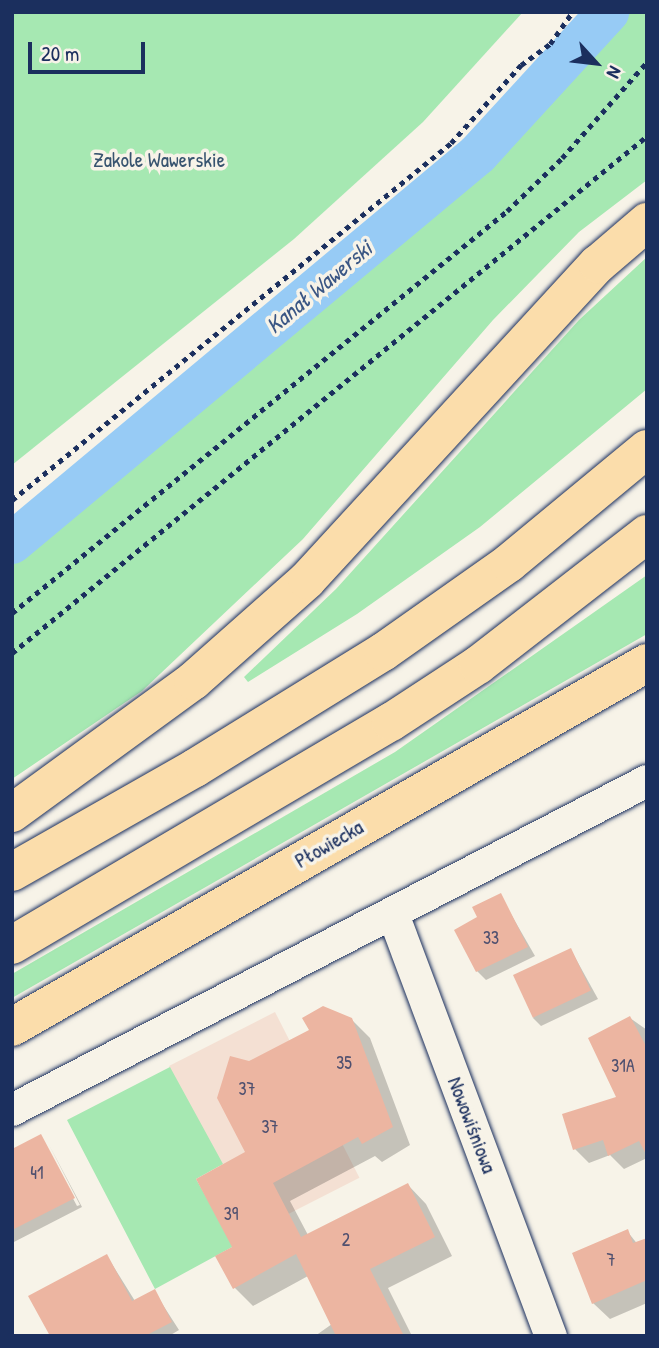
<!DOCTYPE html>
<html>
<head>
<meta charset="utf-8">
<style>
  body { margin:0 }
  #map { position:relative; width:659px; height:1348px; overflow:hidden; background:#f7f3e8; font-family:"Patrick Hand",sans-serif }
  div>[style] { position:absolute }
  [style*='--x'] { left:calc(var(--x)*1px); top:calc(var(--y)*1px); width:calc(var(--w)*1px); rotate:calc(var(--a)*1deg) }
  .built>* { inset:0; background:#f4e0d3; transform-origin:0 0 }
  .green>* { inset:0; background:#a6e8b2 }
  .shadow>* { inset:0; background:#0003 }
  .canal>* { height:42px; margin:-21px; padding:0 21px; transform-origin:21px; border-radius:21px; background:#97cbf5 }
  .building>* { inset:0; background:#ecb5a1; transform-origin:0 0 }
  .path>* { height:4.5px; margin-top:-2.25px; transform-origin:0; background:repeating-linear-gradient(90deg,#1b2f5e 0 5px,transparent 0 10px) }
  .roads { filter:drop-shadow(0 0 2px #1b2f5e) drop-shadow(0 0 2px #1b2f5e) }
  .minor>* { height:32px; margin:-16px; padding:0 16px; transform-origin:16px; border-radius:16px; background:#f7f3e8 }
  .primary>* { height:38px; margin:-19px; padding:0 19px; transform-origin:19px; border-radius:19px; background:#fbddab }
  span { translate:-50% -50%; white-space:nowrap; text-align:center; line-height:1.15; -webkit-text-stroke:7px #f7f3e8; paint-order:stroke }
  .number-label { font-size:18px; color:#4f506f }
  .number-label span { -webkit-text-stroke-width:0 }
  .park-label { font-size:21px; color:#37546f }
  .street-label { font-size:21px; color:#1b2f5e }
  .water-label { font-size:23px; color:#3a5684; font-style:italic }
  .frame { position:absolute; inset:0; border:14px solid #1b2f5e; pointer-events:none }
  .north { position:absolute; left:561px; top:28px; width:70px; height:70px; -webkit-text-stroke:5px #f7f3e8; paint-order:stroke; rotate:117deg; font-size:19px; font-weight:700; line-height:28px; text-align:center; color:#1b2f5e }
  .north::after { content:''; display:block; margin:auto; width:24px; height:32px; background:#1b2f5e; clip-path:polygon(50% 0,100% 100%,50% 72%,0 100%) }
  .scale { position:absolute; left:28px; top:42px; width:117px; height:32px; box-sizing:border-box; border:4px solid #1b2f5e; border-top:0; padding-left:9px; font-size:21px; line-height:24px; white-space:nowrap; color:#1b2f5e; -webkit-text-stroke:5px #f7f3e8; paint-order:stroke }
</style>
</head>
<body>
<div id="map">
  <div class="built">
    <i style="left:275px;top:1012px;width:186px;height:119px;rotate:63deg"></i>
  </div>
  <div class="green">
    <i style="clip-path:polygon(12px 12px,523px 12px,423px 122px,294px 239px,12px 465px)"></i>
    <i style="clip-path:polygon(618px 12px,647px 12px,647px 180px,579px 232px,493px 320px,303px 539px,142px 691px,12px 779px,12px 555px,314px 307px,536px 111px)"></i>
    <i style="clip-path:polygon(647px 257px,647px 389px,480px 527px,357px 614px,248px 682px,244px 677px,336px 589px,579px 320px)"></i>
    <i style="clip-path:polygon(647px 575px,647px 634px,12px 998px,12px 974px,395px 752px)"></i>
    <i style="clip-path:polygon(170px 1067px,223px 1164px,196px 1179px,234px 1246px,155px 1289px,67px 1120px)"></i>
  </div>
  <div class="shadow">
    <i style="clip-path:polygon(500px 895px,535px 956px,486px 980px,477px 971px,480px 918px)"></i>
    <i style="clip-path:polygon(571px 950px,598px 999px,541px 1026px,533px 1018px)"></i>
    <i style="clip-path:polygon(630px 1018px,647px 1030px,647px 1158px,624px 1169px,610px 1155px,589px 1163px,575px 1149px,619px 1098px)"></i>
    <i style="clip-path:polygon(351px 1019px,370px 1038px,410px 1145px,382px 1162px,375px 1156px,290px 1201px,308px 1235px,408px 1185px,426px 1204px,452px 1256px,388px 1288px,412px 1336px,315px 1336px,332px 1324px,308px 1276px,253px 1306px,235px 1288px,234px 1248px,248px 1152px,249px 1063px)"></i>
    <i style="clip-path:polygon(40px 1136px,77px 1206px,80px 1205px,48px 1143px,82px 1207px,12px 1243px,12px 1150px)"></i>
    <i style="clip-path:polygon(627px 1231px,647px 1256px,647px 1303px,610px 1319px,593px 1303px)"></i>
    <i style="clip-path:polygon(107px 1256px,135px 1301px,154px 1291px,179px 1330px,169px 1336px,52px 1336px)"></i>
  </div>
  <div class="canal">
    <i style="--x:12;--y:543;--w:607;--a:-39.85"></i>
    <i style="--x:478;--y:154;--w:193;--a:-47.5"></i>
  </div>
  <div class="building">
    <i style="clip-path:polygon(501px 893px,528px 947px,476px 972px,454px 930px,477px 917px,472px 907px)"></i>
    <i style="left:571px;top:948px;width:47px;height:64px;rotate:65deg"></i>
    <i style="clip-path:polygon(323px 1006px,352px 1018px,393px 1127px,362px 1144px,358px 1137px,273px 1183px,301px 1237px,408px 1183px,435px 1237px,370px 1269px,404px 1336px,336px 1336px,296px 1254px,233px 1289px,215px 1256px,232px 1247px,196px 1179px,245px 1152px,217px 1098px,230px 1056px,249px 1061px,309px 1030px,302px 1018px)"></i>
    <i style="clip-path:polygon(630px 1016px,647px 1048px,647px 1156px,639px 1141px,608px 1156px,603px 1140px,573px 1150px,562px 1114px,616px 1097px,588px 1038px)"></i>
    <i style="clip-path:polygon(41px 1134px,75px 1198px,12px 1230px,12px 1149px)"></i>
    <i style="clip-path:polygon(628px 1229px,633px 1243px,647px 1238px,647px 1280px,592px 1304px,572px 1253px)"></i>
    <i style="clip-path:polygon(107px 1254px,132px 1301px,155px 1289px,172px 1322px,145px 1336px,50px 1336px,28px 1296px)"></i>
  </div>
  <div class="path">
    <i style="--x:12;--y:500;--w:566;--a:-39.12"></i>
    <i style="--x:451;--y:143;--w:105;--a:-48.1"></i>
    <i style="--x:521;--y:65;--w:36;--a:-36"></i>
    <i style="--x:550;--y:44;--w:39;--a:-55"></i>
    <i style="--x:12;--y:613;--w:638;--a:-39.08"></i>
    <i style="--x:507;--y:211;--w:76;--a:-43.9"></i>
    <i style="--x:562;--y:158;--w:128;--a:-48.5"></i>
    <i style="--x:12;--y:653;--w:819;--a:-39.15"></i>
  </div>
  <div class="roads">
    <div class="minor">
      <i style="--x:393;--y:914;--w:451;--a:69.5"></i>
      <i style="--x:12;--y:1110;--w:715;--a:-27.39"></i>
    </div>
    <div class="primary">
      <i style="--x:12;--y:813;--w:224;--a:-36.1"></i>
      <i style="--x:193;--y:681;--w:152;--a:-41.5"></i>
      <i style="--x:307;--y:580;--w:430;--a:-47.4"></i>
      <i style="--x:598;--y:264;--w:65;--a:-40.6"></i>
      <i style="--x:12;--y:872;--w:210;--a:-29.6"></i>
      <i style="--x:195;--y:768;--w:221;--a:-31.7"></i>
      <i style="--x:383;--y:652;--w:154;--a:-35.2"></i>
      <i style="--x:509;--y:563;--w:179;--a:-39.6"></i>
      <i style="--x:12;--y:945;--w:440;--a:-30.5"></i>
      <i style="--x:391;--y:722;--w:104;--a:-33.2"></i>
      <i style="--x:478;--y:665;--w:214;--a:-37.8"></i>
      <i style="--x:12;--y:1027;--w:732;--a:-29.82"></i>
    </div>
  </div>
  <div class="number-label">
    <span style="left:491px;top:938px">33</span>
    <span style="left:344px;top:1063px">35</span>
    <span style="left:623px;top:1066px">31A</span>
    <span style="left:247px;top:1089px">37</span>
    <span style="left:270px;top:1127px">37</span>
    <span style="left:37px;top:1173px">41</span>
    <span style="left:231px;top:1214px">39</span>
    <span style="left:346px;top:1240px">2</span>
    <span style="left:611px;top:1260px">7</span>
  </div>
  <div class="park-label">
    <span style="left:159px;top:160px">Zakole Wawerskie</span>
  </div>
  <div class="street-label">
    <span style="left:329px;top:844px;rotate:-30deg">Płowiecka</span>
    <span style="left:472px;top:1125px;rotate:69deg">Nowowiśniowa</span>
  </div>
  <div class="water-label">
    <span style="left:319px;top:287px;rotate:-40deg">Kanał Wawerski</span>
  </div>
  <div class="frame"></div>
  <div class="north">N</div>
  <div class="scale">20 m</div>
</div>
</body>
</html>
